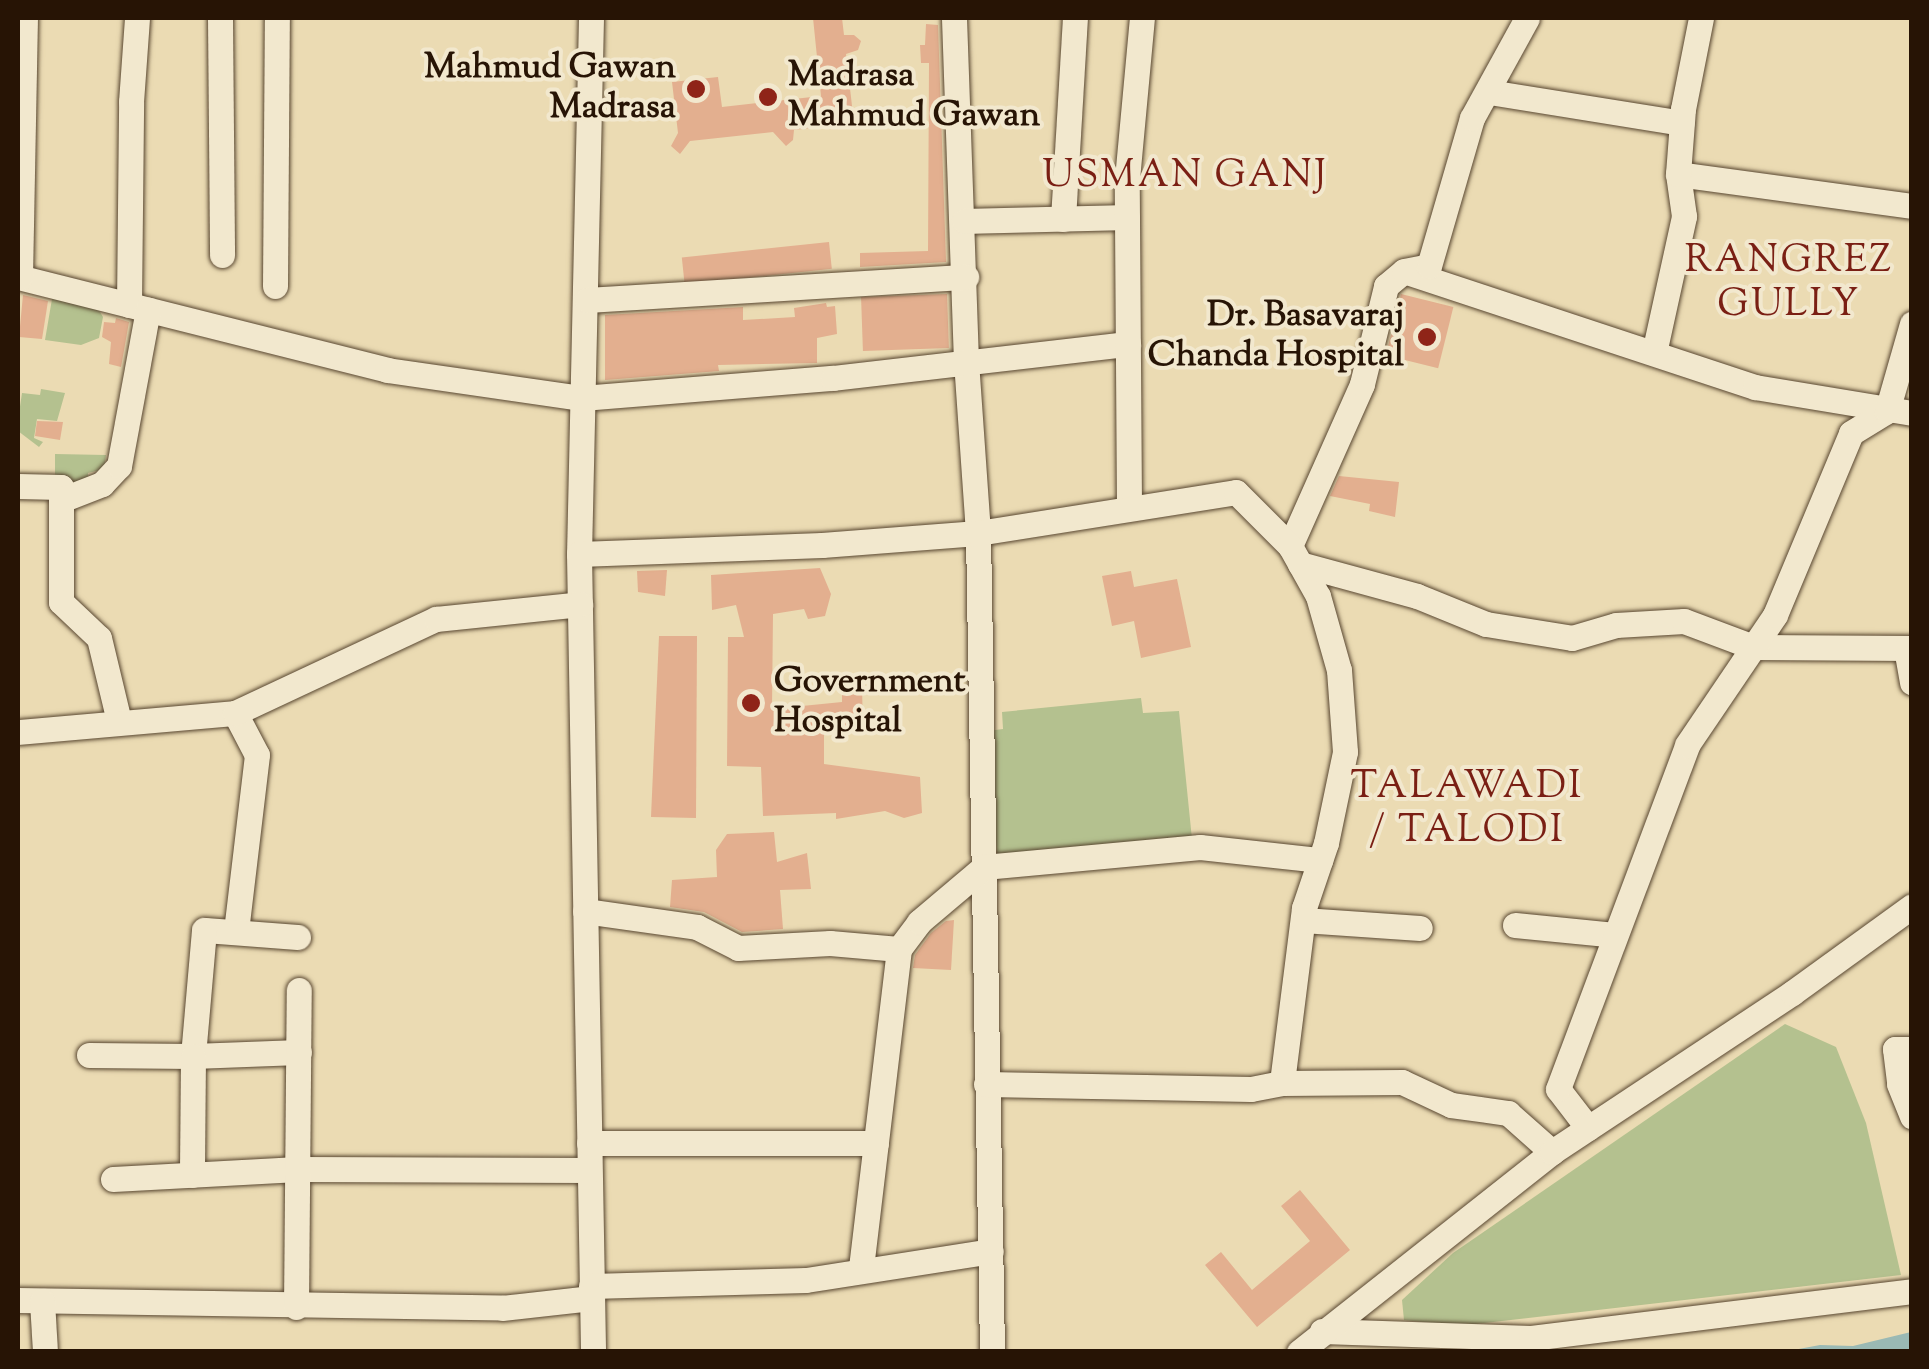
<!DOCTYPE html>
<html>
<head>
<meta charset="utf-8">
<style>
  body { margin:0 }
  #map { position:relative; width:1929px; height:1369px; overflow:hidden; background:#ebdbb3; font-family:"Sorts Mill Goudy",serif }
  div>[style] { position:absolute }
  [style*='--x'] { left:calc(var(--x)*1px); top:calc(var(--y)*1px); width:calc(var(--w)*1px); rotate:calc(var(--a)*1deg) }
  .green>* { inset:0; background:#b4c18f }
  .water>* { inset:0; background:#9ab9b4 }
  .building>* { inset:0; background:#e3af8f; transform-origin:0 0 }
  .roads { filter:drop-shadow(0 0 2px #584630) drop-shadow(0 0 2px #584630) }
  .minor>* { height:25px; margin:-12.5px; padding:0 12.5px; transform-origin:12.5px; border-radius:12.5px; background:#f2e8ce }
  .dots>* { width:28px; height:28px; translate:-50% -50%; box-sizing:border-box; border:5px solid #f2e8ce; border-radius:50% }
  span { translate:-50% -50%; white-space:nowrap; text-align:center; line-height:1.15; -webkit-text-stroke:8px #f2e8ce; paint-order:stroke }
  .poi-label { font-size:35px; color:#271405; font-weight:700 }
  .right { translate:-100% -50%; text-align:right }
  .left { translate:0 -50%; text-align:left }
  .neighbourhood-label { font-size:38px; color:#7a1f14; letter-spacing:2.5px }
  .frame { position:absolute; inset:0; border:20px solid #271405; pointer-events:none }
</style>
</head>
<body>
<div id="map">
  <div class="green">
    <i style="clip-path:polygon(18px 288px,97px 307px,103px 317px,99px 338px,81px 345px,45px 340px,52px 299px)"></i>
    <i style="clip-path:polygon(41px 389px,65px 393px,57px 421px,37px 419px,34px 438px,43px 442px,39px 447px,18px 431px,18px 420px,22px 393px,40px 395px)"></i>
    <i style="clip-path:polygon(55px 454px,106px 455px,104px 469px,88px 473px,89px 484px,55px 484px)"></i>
    <i style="clip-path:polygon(1141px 698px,1143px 713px,1179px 711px,1192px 839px,997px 854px,988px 731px,1003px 729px,1002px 712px)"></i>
    <i style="clip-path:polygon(1785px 1024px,1836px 1047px,1866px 1123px,1901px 1275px,1458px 1326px,1404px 1320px,1402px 1300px,1453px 1253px)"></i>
  </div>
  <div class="water">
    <i style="clip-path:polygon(1911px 1332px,1911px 1351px,1788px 1351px,1820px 1345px,1853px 1346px)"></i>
  </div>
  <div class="building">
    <i style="clip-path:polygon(813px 18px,842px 18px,844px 35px,854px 35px,861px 41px,858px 50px,846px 54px,854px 123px,794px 130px,793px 140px,786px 146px,773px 132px,690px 141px,680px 154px,671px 146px,678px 133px,672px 82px,718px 77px,722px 107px,821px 96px)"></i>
    <i style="clip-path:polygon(926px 24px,938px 25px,946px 262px,860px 267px,860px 253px,928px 251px,929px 63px,921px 63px,920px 45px,925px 45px)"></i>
    <i style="left:829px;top:242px;width:27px;height:148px;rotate:84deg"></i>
    <i style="left:947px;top:294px;width:54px;height:86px;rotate:88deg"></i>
    <i style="left:1401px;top:294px;width:54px;height:63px;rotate:14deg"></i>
    <i style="clip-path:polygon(23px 295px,48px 301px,42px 339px,19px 337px)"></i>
    <i style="clip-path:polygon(826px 303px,827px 307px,835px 306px,837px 334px,817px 338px,817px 363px,718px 365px,719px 371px,605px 380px,605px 315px,743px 307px,743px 320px,795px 317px,794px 308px)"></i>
    <i style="clip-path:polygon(116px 318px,129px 322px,121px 367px,109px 364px,111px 342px,102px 337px,104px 322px,115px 323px)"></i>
    <i style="clip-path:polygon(37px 421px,63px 422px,60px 440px,35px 436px)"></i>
    <i style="clip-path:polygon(1339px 476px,1399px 482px,1395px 517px,1369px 511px,1370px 504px,1330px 496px)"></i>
    <i style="clip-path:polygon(820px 568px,831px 594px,825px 616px,808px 619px,804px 609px,773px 614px,772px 709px,842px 702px,842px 687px,862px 686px,863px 730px,824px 733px,824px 764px,920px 777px,922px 813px,904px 818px,885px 811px,836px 819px,836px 813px,763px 816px,761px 767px,727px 766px,728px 637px,744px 637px,736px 605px,712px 610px,711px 575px)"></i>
    <i style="clip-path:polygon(667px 570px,665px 596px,638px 592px,637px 571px)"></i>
    <i style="clip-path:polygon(1131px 571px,1134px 587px,1177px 579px,1191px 647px,1141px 658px,1134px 621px,1112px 626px,1102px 576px)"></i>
    <i style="clip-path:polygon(659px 636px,697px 636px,696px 818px,651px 817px)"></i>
    <i style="clip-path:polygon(774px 832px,777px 862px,807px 853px,811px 889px,780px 890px,783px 929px,742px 932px,704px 912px,670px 907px,672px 880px,717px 877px,716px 850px,727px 834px)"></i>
    <i style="clip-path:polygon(954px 920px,951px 970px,913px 968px,915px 955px,931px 933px,946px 921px)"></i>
    <i style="clip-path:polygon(1300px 1190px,1350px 1250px,1257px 1327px,1205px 1265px,1221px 1252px,1252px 1290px,1310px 1241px,1281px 1206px)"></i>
  </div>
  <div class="roads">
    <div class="minor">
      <i style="--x:220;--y:18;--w:237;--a:89.5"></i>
      <i style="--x:591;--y:18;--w:536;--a:91.28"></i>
      <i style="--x:579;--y:554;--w:798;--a:88.99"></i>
      <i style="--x:954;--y:18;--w:343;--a:88"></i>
      <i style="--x:966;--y:361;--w:172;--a:86"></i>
      <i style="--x:978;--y:533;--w:819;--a:89.02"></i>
      <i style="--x:1489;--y:92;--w:195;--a:9.1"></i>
      <i style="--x:1678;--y:174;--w:236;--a:7.8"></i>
      <i style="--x:1063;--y:219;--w:201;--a:-86.6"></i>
      <i style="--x:964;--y:221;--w:163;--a:-1.4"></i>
      <i style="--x:1407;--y:272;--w:367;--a:18.3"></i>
      <i style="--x:1755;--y:387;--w:159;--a:9.4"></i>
      <i style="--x:18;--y:277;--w:381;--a:14.1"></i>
      <i style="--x:387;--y:370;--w:197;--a:8.2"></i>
      <i style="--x:582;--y:398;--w:252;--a:-4.6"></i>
      <i style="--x:833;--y:378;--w:297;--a:-6.6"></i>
      <i style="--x:20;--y:277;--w:259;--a:-88.9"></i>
      <i style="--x:275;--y:286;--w:268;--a:-89.6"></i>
      <i style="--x:587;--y:300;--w:380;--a:-3.5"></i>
      <i style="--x:129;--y:305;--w:203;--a:-89.4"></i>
      <i style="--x:131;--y:102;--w:84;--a:-85.9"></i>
      <i style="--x:1654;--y:353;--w:140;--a:-77.6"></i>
      <i style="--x:1684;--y:216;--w:42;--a:-98.1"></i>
      <i style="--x:1678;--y:174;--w:65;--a:-85.6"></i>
      <i style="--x:1683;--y:109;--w:93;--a:-78.8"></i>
      <i style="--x:18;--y:486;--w:43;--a:1.3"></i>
      <i style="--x:61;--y:487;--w:115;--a:90"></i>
      <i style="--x:61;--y:602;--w:52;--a:43.5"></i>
      <i style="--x:99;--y:638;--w:85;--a:76.5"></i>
      <i style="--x:61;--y:500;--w:44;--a:-21.3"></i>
      <i style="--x:102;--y:484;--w:25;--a:-47"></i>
      <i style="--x:119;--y:466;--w:159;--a:-79.5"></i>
      <i style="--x:1129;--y:506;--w:327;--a:-90.4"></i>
      <i style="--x:1127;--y:179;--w:162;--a:-84.7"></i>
      <i style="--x:1290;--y:546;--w:177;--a:-66"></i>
      <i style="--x:1362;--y:384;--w:101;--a:-76.2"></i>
      <i style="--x:1386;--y:286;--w:23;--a:-40"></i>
      <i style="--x:1404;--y:271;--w:25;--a:-11"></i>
      <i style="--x:1429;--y:266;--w:154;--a:-73.8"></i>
      <i style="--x:1472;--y:118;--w:114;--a:-61.2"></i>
      <i style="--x:579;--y:554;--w:243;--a:-2.1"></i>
      <i style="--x:822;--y:545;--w:156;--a:-4.4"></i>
      <i style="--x:978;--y:533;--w:261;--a:-9"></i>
      <i style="--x:1236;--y:492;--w:76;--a:45"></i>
      <i style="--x:1290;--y:546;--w:57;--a:60.8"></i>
      <i style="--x:1318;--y:596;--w:77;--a:74.2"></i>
      <i style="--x:1339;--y:670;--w:82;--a:85.8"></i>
      <i style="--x:1345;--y:752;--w:93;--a:101.8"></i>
      <i style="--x:1326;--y:843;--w:69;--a:108.7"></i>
      <i style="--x:1304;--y:908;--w:176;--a:97.2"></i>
      <i style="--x:1300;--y:564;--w:121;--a:15.3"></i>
      <i style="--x:1417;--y:596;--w:74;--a:22.1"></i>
      <i style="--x:1486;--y:624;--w:87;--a:9.2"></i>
      <i style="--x:1572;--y:638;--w:46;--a:-16.5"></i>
      <i style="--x:1616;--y:625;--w:68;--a:-3.4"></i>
      <i style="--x:1684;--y:621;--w:74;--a:20.6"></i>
      <i style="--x:1753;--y:647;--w:159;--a:0.4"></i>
      <i style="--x:1906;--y:648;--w:35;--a:80"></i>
      <i style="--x:235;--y:713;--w:47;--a:62.4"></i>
      <i style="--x:257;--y:755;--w:178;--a:96.8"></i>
      <i style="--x:18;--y:732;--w:218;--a:-5"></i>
      <i style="--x:235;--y:713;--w:222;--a:-25.1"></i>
      <i style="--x:436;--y:619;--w:145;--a:-5.9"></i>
      <i style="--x:585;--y:911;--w:113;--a:8.1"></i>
      <i style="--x:697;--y:927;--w:46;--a:27.1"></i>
      <i style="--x:738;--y:948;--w:92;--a:-3.1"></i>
      <i style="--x:830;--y:943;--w:69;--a:5"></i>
      <i style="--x:899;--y:949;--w:323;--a:96.8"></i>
      <i style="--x:1303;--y:920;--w:117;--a:3.9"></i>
      <i style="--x:1515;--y:925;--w:100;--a:5.7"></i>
      <i style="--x:298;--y:937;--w:94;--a:-175.7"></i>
      <i style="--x:204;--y:930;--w:126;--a:95"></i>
      <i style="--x:193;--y:1056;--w:106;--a:-2.2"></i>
      <i style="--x:899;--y:949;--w:34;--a:-53"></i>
      <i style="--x:919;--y:922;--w:85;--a:-40.2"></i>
      <i style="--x:984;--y:867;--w:217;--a:-5.3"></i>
      <i style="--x:1200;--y:847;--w:121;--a:6.2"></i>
      <i style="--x:1912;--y:1049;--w:17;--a:180"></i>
      <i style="--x:1895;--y:1049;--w:35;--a:83"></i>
      <i style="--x:1899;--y:1084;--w:35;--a:68"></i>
      <i style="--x:89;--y:1055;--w:104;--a:0.6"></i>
      <i style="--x:193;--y:1056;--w:119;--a:90.5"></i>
      <i style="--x:986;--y:1084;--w:265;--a:1.1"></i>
      <i style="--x:1251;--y:1089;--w:32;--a:-11"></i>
      <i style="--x:1282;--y:1083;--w:120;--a:-0.5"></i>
      <i style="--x:1402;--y:1082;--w:54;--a:25.1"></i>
      <i style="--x:1451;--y:1105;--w:58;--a:8"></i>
      <i style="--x:1508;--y:1113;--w:59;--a:41.6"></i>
      <i style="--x:1588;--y:1128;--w:49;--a:-127.6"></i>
      <i style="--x:1558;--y:1089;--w:367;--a:-69.4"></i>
      <i style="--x:1687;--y:745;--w:157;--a:-55.9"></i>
      <i style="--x:1775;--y:615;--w:197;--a:-67.3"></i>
      <i style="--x:1851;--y:433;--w:42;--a:-31.4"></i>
      <i style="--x:1887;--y:411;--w:91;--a:-74"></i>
      <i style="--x:589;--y:1143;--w:287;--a:0"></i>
      <i style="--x:113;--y:1179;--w:185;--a:-3.1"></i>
      <i style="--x:298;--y:1169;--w:291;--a:0.2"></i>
      <i style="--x:591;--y:1286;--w:215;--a:-1.6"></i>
      <i style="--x:806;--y:1280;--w:187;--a:-8.9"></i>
      <i style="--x:18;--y:1300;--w:484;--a:0.9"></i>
      <i style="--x:502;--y:1308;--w:90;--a:-6.4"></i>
      <i style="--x:42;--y:1301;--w:51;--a:86.6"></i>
      <i style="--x:296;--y:1307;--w:317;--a:-89.5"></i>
      <i style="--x:1322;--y:1331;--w:209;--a:1.9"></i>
      <i style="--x:1531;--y:1338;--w:384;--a:-7"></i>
      <i style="--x:1299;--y:1352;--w:323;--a:-38.3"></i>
      <i style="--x:1552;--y:1152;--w:288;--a:-33.5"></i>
      <i style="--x:1792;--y:993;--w:148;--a:-35.9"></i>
    </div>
  </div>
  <div class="dots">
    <i style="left:696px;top:89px;background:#8f2418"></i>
    <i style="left:768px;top:97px;background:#8f2418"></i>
    <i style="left:1427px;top:337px;background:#8f2418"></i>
    <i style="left:751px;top:703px;background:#8f2418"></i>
  </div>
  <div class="poi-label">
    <span class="right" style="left:676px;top:89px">Mahmud Gawan<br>Madrasa</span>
    <span class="left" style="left:788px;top:97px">Madrasa<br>Mahmud Gawan</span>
    <span class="right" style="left:1404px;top:337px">Dr. Basavaraj<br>Chanda Hospital</span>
    <span class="left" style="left:774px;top:703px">Government<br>Hospital</span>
  </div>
  <div class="neighbourhood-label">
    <span style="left:1185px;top:178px">USMAN GANJ</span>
    <span style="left:1789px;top:285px">RANGREZ<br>GULLY</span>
    <span style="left:1467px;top:811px">TALAWADI<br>/ TALODI</span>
  </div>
  <div class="frame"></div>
</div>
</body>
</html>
